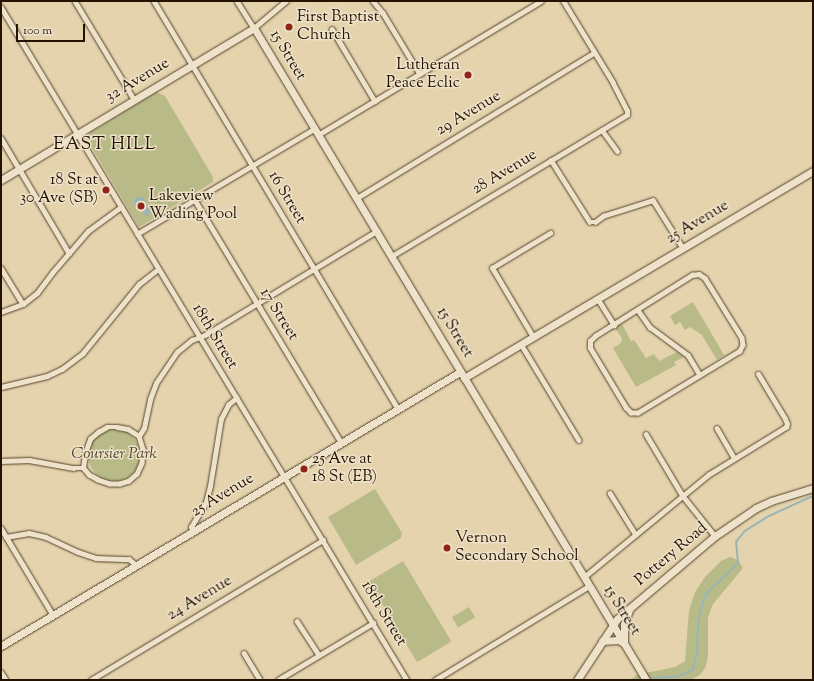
<!DOCTYPE html>
<html>
<head>
<meta charset="utf-8">
<style>
  body { margin:0 }
  #map { position:relative; width:814px; height:681px; overflow:hidden; background:#e5d3ad; font-family:"Sorts Mill Goudy",serif }
  div>[style] { position:absolute }
  [style*='--x'] { left:calc(var(--x)*1px); top:calc(var(--y)*1px); width:calc(var(--w)*1px); rotate:calc(var(--a)*1deg) }
  .green>* { inset:0; background:#b8bb87; transform-origin:0 0 }
  .round { border-radius:50% }
  .water>* { inset:0; background:#99b6b4 }
  .stream>* { height:1.5px; margin:-0.75px; padding:0 0.75px; transform-origin:0.75px; border-radius:0.75px; background:#99b6b4 }
  .roads { filter:drop-shadow(0 0 1px #54432c) drop-shadow(0 0 1px #54432c) }
  .street>* { height:4.5px; margin:-2.25px; padding:0 2.25px; transform-origin:2.25px; border-radius:2.25px; background:#eee2ca }
  .secondary>* { height:7px; margin:-3.5px; padding:0 3.5px; transform-origin:3.5px; border-radius:3.5px; background:#eee2ca }
  .dots>* { width:11px; height:11px; translate:-50% -50%; box-sizing:border-box; border:2px solid #eee2ca; border-radius:50% }
  span { translate:-50% -50%; white-space:nowrap; text-align:center; line-height:1.15; -webkit-text-stroke:3px #eee2ca; paint-order:stroke }
  .poi-label { font-size:16px; color:#241301 }
  .left { translate:0 -50%; text-align:left }
  .right { translate:-100% -50%; text-align:right }
  .street-label { font-size:16px; color:#241301 }
  .park-label { font-size:16px; color:#504529; font-style:italic }
  .quarter-label { font-size:18px; color:#241301; letter-spacing:1px }
  .frame { position:absolute; inset:0; border:2px solid #241301; pointer-events:none }
  .scale { position:absolute; left:16px; top:24px; width:69px; height:18px; box-sizing:border-box; border:2px solid #241301; border-top:0; padding-left:5px; font-size:12px; line-height:14px; white-space:nowrap; color:#241301; -webkit-text-stroke:3px #eee2ca; paint-order:stroke }
</style>
</head>
<body>
<div id="map">
  <div class="green">
    <i style="clip-path:polygon(156px 92px,165px 96px,213px 177px,213px 182px,139px 227px,85px 136px)"></i>
    <i style="clip-path:polygon(693px 302px,724px 355px,717px 360px,702px 335px,690px 327px,685px 330px,680px 322px,675px 325px,670px 316px)"></i>
    <i style="clip-path:polygon(622px 324px,631px 341px,634px 340px,646px 358px,654px 354px,659px 361px,677px 352px,684px 357px,674px 362px,676px 365px,636px 387px,613px 348px,621px 343px,622px 338px,615px 328px)"></i>
    <i class="round" style="left:88px;top:429px;width:52px;height:52px"></i>
    <i style="clip-path:polygon(375px 489px,402px 533px,401px 538px,356px 565px,328px 517px)"></i>
    <i style="clip-path:polygon(730px 557px,738px 560px,743px 568px,713px 604px,708px 618px,708px 655px,706px 666px,701px 674px,691px 680px,631px 680px,636px 675px,675px 667px,685px 661px,689px 610px,695px 592px,705px 577px,721px 561px)"></i>
    <i style="left:403px;top:561px;width:94px;height:40px;rotate:59deg"></i>
    <i style="left:469px;top:607px;width:12px;height:20px;rotate:59deg"></i>
  </div>
  <div class="water">
    <i style="clip-path:polygon(139px 196px,144px 199px,149px 210px,149px 215px,146px 216px,142px 210px,134px 205px,134px 199px)"></i>
  </div>
  <div class="stream">
    <i style="--x:653;--y:678;--w:26;--a:-4"></i>
    <i style="--x:679;--y:676;--w:15;--a:-23"></i>
    <i style="--x:693;--y:670;--w:17;--a:-77"></i>
    <i style="--x:697;--y:653;--w:32;--a:-88"></i>
    <i style="--x:698;--y:621;--w:27;--a:-75"></i>
    <i style="--x:705;--y:595;--w:46;--a:-44.1"></i>
    <i style="--x:738;--y:563;--w:21;--a:-95"></i>
    <i style="--x:736;--y:542;--w:14;--a:-51"></i>
    <i style="--x:745;--y:531;--w:28;--a:-32"></i>
    <i style="--x:769;--y:516;--w:48;--a:-24.4"></i>
  </div>
  <div class="roads">
    <div class="street">
      <i style="--x:75;--y:1;--w:114;--a:59"></i>
      <i style="--x:154;--y:1;--w:475;--a:59.1"></i>
      <i style="--x:237;--y:1;--w:32;--a:58"></i>
      <i style="--x:254;--y:28;--w:42;--a:-40.2"></i>
      <i style="--x:373;--y:1;--w:16;--a:50"></i>
      <i style="--x:383;--y:13;--w:71;--a:58.8"></i>
      <i style="--x:1;--y:7;--w:786;--a:58.9"></i>
      <i style="--x:332;--y:29;--w:84;--a:59.2"></i>
      <i style="--x:602;--y:130;--w:26;--a:54"></i>
      <i style="--x:318;--y:135;--w:260;--a:-31"></i>
      <i style="--x:1;--y:138;--w:134;--a:59.4"></i>
      <i style="--x:551;--y:160;--w:73;--a:57.8"></i>
      <i style="--x:590;--y:222;--w:5;--a:0"></i>
      <i style="--x:595;--y:222;--w:10;--a:-37"></i>
      <i style="--x:603;--y:216;--w:52;--a:-17.7"></i>
      <i style="--x:653;--y:200;--w:57;--a:58"></i>
      <i style="--x:357;--y:198;--w:278;--a:-31.5"></i>
      <i style="--x:195;--y:200;--w:283;--a:58.9"></i>
      <i style="--x:137;--y:234;--w:206;--a:-30.7"></i>
      <i style="--x:392;--y:256;--w:274;--a:-31"></i>
      <i style="--x:627;--y:115;--w:4;--a:-90"></i>
      <i style="--x:627;--y:111;--w:31;--a:-117"></i>
      <i style="--x:613;--y:83;--w:96;--a:-121.4"></i>
      <i style="--x:1;--y:268;--w:42;--a:58.6"></i>
      <i style="--x:699;--y:274;--w:7;--a:34"></i>
      <i style="--x:705;--y:278;--w:70;--a:58.3"></i>
      <i style="--x:742;--y:338;--w:7;--a:82"></i>
      <i style="--x:743;--y:345;--w:7;--a:117"></i>
      <i style="--x:740;--y:351;--w:119;--a:148.7"></i>
      <i style="--x:638;--y:413;--w:7;--a:180"></i>
      <i style="--x:631;--y:413;--w:7;--a:-135"></i>
      <i style="--x:626;--y:408;--w:70;--a:-121"></i>
      <i style="--x:590;--y:348;--w:7;--a:-90"></i>
      <i style="--x:590;--y:341;--w:7;--a:-45"></i>
      <i style="--x:595;--y:336;--w:115;--a:-32.2"></i>
      <i style="--x:692;--y:275;--w:7;--a:-8"></i>
      <i style="--x:598;--y:299;--w:31;--a:58"></i>
      <i style="--x:638;--y:310;--w:21;--a:55"></i>
      <i style="--x:650;--y:327;--w:47;--a:36.4"></i>
      <i style="--x:688;--y:355;--w:23;--a:59"></i>
      <i style="--x:1;--y:312;--w:23;--a:-20"></i>
      <i style="--x:23;--y:304;--w:18;--a:-38"></i>
      <i style="--x:37;--y:293;--w:25;--a:-53"></i>
      <i style="--x:52;--y:273;--w:55;--a:-49.4"></i>
      <i style="--x:88;--y:231;--w:41;--a:-36"></i>
      <i style="--x:533;--y:337;--w:80;--a:-120.7"></i>
      <i style="--x:492;--y:268;--w:68;--a:-31.1"></i>
      <i style="--x:521;--y:344;--w:112;--a:58.9"></i>
      <i style="--x:1;--y:387;--w:47;--a:-13.4"></i>
      <i style="--x:47;--y:376;--w:17;--a:-25"></i>
      <i style="--x:62;--y:369;--w:26;--a:-37"></i>
      <i style="--x:83;--y:353;--w:89;--a:-50.9"></i>
      <i style="--x:139;--y:284;--w:24;--a:-38"></i>
      <i style="--x:107;--y:427;--w:10;--a:0"></i>
      <i style="--x:117;--y:427;--w:11;--a:10"></i>
      <i style="--x:128;--y:429;--w:13;--a:32"></i>
      <i style="--x:139;--y:436;--w:14;--a:73"></i>
      <i style="--x:143;--y:449;--w:14;--a:94"></i>
      <i style="--x:142;--y:463;--w:12;--a:114"></i>
      <i style="--x:137;--y:474;--w:11;--a:139"></i>
      <i style="--x:129;--y:481;--w:9;--a:162"></i>
      <i style="--x:120;--y:484;--w:10;--a:180"></i>
      <i style="--x:110;--y:484;--w:13;--a:-162"></i>
      <i style="--x:98;--y:480;--w:10;--a:-151"></i>
      <i style="--x:89;--y:475;--w:9;--a:-131"></i>
      <i style="--x:83;--y:468;--w:15;--a:-82"></i>
      <i style="--x:85;--y:453;--w:15;--a:-70"></i>
      <i style="--x:90;--y:439;--w:11;--a:-41"></i>
      <i style="--x:98;--y:432;--w:10;--a:-29"></i>
      <i style="--x:717;--y:428;--w:34;--a:60"></i>
      <i style="--x:646;--y:434;--w:72;--a:59.2"></i>
      <i style="--x:683;--y:496;--w:51;--a:51.3"></i>
      <i style="--x:139;--y:436;--w:9;--a:-58"></i>
      <i style="--x:144;--y:428;--w:30;--a:-78"></i>
      <i style="--x:150;--y:399;--w:17;--a:-69"></i>
      <i style="--x:156;--y:383;--w:37;--a:-56"></i>
      <i style="--x:177;--y:352;--w:19;--a:-39"></i>
      <i style="--x:192;--y:340;--w:14;--a:-21"></i>
      <i style="--x:205;--y:335;--w:201;--a:-31.2"></i>
      <i style="--x:1;--y:461;--w:28;--a:-2"></i>
      <i style="--x:29;--y:460;--w:45;--a:10.3"></i>
      <i style="--x:73;--y:468;--w:10;--a:0"></i>
      <i style="--x:610;--y:493;--w:49;--a:58.2"></i>
      <i style="--x:1;--y:528;--w:101;--a:59.1"></i>
      <i style="--x:192;--y:530;--w:3;--a:-108"></i>
      <i style="--x:191;--y:527;--w:29;--a:-59"></i>
      <i style="--x:206;--y:502;--w:16;--a:-76"></i>
      <i style="--x:210;--y:486;--w:68;--a:-80.7"></i>
      <i style="--x:221;--y:419;--w:16;--a:-63"></i>
      <i style="--x:228;--y:405;--w:11;--a:-41"></i>
      <i style="--x:6;--y:537;--w:23;--a:-10"></i>
      <i style="--x:29;--y:533;--w:17;--a:13"></i>
      <i style="--x:46;--y:537;--w:35;--a:25"></i>
      <i style="--x:78;--y:552;--w:19;--a:18"></i>
      <i style="--x:96;--y:558;--w:33;--a:2"></i>
      <i style="--x:129;--y:559;--w:8;--a:40"></i>
      <i style="--x:584;--y:577;--w:161;--a:-39.4"></i>
      <i style="--x:708;--y:475;--w:92;--a:-31.6"></i>
      <i style="--x:786;--y:427;--w:3;--a:-72"></i>
      <i style="--x:787;--y:424;--w:5;--a:-112"></i>
      <i style="--x:785;--y:419;--w:52;--a:-121"></i>
      <i style="--x:297;--y:621;--w:40;--a:57.1"></i>
      <i style="--x:244;--y:653;--w:31;--a:59"></i>
      <i style="--x:1;--y:672;--w:9;--a:58"></i>
      <i style="--x:91;--y:680;--w:271;--a:-31.1"></i>
      <i style="--x:278;--y:680;--w:111;--a:-31"></i>
      <i style="--x:435;--y:680;--w:180;--a:-31.4"></i>
    </div>
    <div class="secondary">
      <i style="--x:1;--y:180;--w:295;--a:-31"></i>
      <i style="--x:254;--y:28;--w:761;--a:58.98"></i>
      <i style="--x:464;--y:378;--w:406;--a:-30.7"></i>
      <i style="--x:602;--y:641;--w:16;--a:-4"></i>
      <i style="--x:618;--y:640;--w:7;--a:27"></i>
      <i style="--x:624;--y:643;--w:19;--a:-90"></i>
      <i style="--x:624;--y:624;--w:15;--a:-70"></i>
      <i style="--x:1;--y:646;--w:535;--a:-30.84"></i>
      <i style="--x:577;--y:680;--w:73;--a:-56.7"></i>
      <i style="--x:617;--y:619;--w:128;--a:-40.3"></i>
      <i style="--x:715;--y:536;--w:50;--a:-34.3"></i>
      <i style="--x:756;--y:508;--w:17;--a:-25"></i>
      <i style="--x:771;--y:501;--w:44;--a:-17.2"></i>
    </div>
  </div>
  <div class="dots">
    <i style="left:289px;top:27px;background:#8f2418"></i>
    <i style="left:468px;top:75px;background:#8f2418"></i>
    <i style="left:106px;top:190px;background:#8f2418"></i>
    <i style="left:141px;top:206px;background:#8f2418"></i>
    <i style="left:304px;top:469px;background:#8f2418"></i>
    <i style="left:447px;top:548px;background:#8f2418"></i>
  </div>
  <div class="poi-label">
    <span class="left" style="left:297px;top:27px">First Baptist<br>Church</span>
    <span class="right" style="left:460px;top:75px">Lutheran<br>Peace Eclic</span>
    <span class="right" style="left:98px;top:190px">18 St at<br>30 Ave (SB)</span>
    <span class="left" style="left:149px;top:206px">Lakeview<br>Wading Pool</span>
    <span class="left" style="left:312px;top:469px">25 Ave at<br>18 St (EB)</span>
    <span class="left" style="left:455px;top:548px">Vernon<br>Secondary School</span>
  </div>
  <div class="street-label">
    <span style="left:287px;top:56px;rotate:59deg">15 Street</span>
    <span style="left:138px;top:81px;rotate:-31deg">32 Avenue</span>
    <span style="left:469px;top:114px;rotate:-31deg">29 Avenue</span>
    <span style="left:505px;top:173px;rotate:-31deg">28 Avenue</span>
    <span style="left:286px;top:198px;rotate:59deg">16 Street</span>
    <span style="left:698px;top:223px;rotate:-31deg">25 Avenue</span>
    <span style="left:278px;top:315px;rotate:58deg">17 Street</span>
    <span style="left:454px;top:333px;rotate:59deg">15 Street</span>
    <span style="left:214px;top:337px;rotate:59deg">18th Street</span>
    <span style="left:223px;top:496px;rotate:-31deg">25 Avenue</span>
    <span style="left:672px;top:555px;rotate:-40deg">Pottery Road</span>
    <span style="left:200px;top:599px;rotate:-31deg">24 Avenue</span>
    <span style="left:621px;top:611px;rotate:58deg">15 Street</span>
    <span style="left:383px;top:614px;rotate:59deg">18th Street</span>
  </div>
  <div class="park-label">
    <span style="left:114px;top:455px">Coursier Park</span>
  </div>
  <div class="quarter-label">
    <span style="left:105px;top:145px">EAST HILL</span>
  </div>
  <div class="frame"></div>
  <div class="scale">100 m</div>
</div>
</body>
</html>
